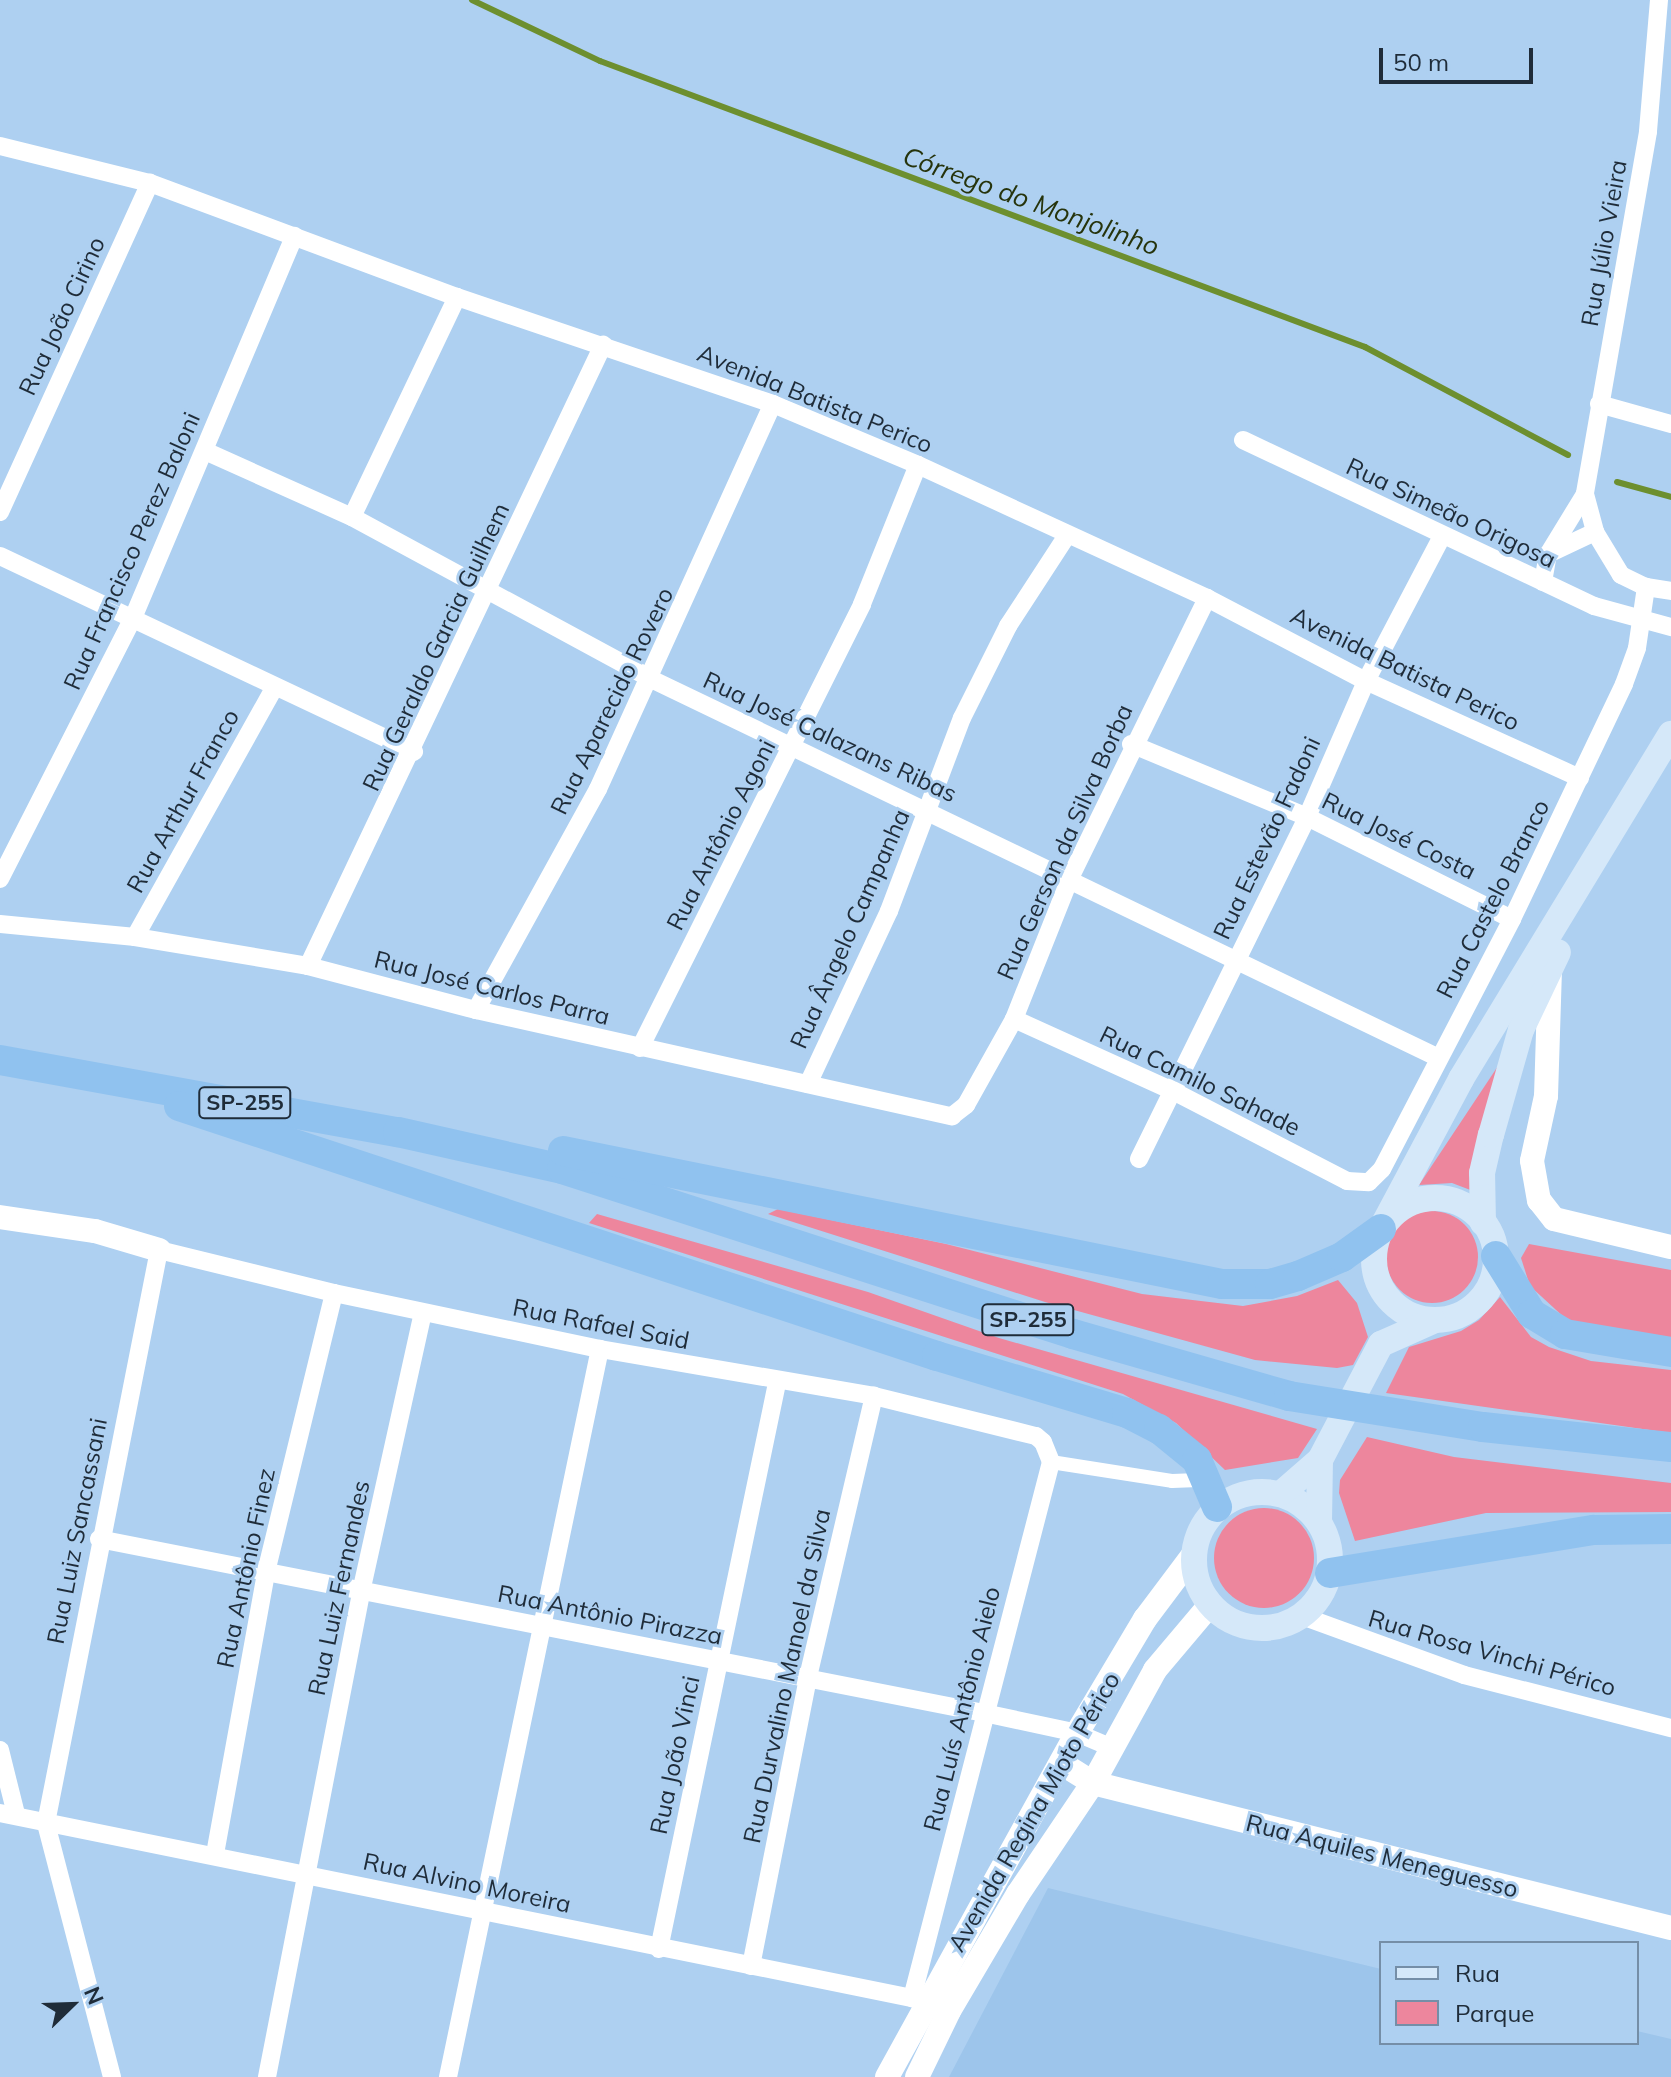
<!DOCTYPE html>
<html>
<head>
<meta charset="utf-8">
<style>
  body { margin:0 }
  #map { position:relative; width:1671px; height:2077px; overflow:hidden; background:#aed0f1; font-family:Mulish,sans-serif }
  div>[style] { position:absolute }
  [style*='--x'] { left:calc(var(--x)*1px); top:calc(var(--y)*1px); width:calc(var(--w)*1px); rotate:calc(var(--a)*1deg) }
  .built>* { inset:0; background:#9dc5eb }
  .green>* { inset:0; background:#ed869d }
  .round { border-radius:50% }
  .stream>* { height:6px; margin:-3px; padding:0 3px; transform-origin:3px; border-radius:3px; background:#6d8f2f }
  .pedestrian>* { height:14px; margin:-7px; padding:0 7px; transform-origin:7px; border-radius:7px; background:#fff }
  .minor>* { height:18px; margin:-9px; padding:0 9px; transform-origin:9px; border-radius:9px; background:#fff }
  .tertiary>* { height:24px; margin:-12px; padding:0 12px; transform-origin:12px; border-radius:12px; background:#fff }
  .secondary>* { height:26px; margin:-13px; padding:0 13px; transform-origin:13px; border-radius:13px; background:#d5e8f9 }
  .secondary>.ring { margin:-13px; padding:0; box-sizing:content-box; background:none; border:26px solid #d5e8f9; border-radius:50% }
  .trunk>* { height:30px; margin:-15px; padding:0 15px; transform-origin:15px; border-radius:15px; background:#90c2ef }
  span { translate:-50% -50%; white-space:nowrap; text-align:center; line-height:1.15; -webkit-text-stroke:6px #aed0f1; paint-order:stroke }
  .shield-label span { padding:2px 6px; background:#aed0f1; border:2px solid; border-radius:6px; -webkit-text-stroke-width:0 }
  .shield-label { font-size:22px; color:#1f2c39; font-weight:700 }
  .street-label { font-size:24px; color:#1f2c39 }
  .water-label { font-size:26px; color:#26340c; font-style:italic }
  .legend { position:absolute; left:1379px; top:1941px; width:260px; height:104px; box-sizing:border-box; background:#aed0f1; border:2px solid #758ea7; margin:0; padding:10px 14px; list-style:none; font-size:24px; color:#1f2c39 }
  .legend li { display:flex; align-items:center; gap:16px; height:40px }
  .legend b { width:40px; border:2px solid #758ea7 }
  .north { position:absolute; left:32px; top:1965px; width:80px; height:80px; -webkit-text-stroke:6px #aed0f1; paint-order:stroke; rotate:67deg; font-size:22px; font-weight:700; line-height:32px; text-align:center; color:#1f2c39 }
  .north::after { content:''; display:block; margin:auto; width:28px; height:36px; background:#1f2c39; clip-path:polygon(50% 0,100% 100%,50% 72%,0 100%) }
  .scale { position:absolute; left:1379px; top:48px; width:154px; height:36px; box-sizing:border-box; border:4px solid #1f2c39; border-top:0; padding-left:10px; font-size:24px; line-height:28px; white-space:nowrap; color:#1f2c39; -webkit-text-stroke:6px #aed0f1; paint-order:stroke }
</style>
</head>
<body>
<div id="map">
  <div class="built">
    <i style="clip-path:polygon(1048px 1888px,1381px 1969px,1381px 2043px,1637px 2043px,1637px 2031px,1671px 2039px,1671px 2077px,949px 2077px)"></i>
  </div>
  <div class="green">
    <i style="clip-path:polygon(1500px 1063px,1473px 1191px,1452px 1183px,1419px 1185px)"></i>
    <i style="clip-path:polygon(778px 1209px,946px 1244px,1142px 1294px,1243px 1306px,1297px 1296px,1338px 1280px,1357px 1303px,1368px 1337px,1353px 1365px,1337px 1368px,1255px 1360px,1045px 1302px,768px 1214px)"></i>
    <i class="round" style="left:1386px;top:1211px;width:92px;height:92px"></i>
    <i style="clip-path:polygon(597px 1214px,868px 1292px,999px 1338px,1317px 1429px,1298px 1458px,1225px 1470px,1176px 1423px,1123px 1394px,589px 1223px)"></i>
    <i style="clip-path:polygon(1529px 1244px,1671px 1270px,1671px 1340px,1567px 1320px,1530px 1286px,1521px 1258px)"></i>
    <i style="clip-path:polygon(1500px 1297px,1531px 1337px,1549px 1347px,1591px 1361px,1671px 1370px,1671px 1433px,1386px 1393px,1409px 1347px,1461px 1331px,1479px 1320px)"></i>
    <i style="clip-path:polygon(1367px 1437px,1454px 1457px,1671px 1483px,1671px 1512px,1486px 1513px,1355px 1541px,1339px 1493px,1340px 1480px)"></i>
    <i class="round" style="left:1214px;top:1508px;width:100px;height:100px"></i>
  </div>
  <div class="stream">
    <i style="--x:472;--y:0;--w:142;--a:25.5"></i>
    <i style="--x:600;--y:61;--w:817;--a:20.5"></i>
    <i style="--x:1365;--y:347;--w:230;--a:28"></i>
    <i style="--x:1617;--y:482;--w:56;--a:15.5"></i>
  </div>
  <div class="pedestrian">
    <i style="--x:1051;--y:1462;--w:122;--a:8.9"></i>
    <i style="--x:1172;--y:1481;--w:33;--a:-2"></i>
  </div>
  <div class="minor">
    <i style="--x:1659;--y:0;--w:132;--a:94.8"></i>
    <i style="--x:1648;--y:132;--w:367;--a:99.9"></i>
    <i style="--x:1585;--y:494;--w:39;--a:75"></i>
    <i style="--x:1595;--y:532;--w:50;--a:58.8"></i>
    <i style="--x:1621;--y:575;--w:28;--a:26"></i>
    <i style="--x:1646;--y:587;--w:25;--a:9"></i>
    <i style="--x:0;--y:146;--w:154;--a:13.9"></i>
    <i style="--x:150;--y:183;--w:327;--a:20.4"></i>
    <i style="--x:457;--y:297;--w:334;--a:18.7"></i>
    <i style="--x:773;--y:404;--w:157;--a:22.8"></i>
    <i style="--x:918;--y:465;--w:318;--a:24.7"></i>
    <i style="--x:1207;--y:598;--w:179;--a:27.6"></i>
    <i style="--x:1366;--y:681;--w:235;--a:24.4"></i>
    <i style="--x:1599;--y:404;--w:75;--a:15.5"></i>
    <i style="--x:1243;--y:440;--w:388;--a:25.3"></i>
    <i style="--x:1594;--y:606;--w:80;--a:15.3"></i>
    <i style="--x:205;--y:451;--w:161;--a:24.2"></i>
    <i style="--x:352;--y:517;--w:340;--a:28.4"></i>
    <i style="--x:651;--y:679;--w:874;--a:25.69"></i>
    <i style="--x:0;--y:512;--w:362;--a:-65.5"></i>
    <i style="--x:352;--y:517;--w:244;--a:-64.5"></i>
    <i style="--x:1549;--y:553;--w:69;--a:-58.6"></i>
    <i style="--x:0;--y:556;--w:458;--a:25.3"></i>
    <i style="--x:1543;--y:582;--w:28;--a:-80"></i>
    <i style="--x:1548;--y:554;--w:52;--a:-25.1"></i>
    <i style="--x:1131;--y:744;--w:191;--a:22.5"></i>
    <i style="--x:1307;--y:817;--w:229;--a:26.5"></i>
    <i style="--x:0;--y:879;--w:293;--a:-63"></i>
    <i style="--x:133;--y:618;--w:415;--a:-67.1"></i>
    <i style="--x:0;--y:924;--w:136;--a:5.5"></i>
    <i style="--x:135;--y:937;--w:175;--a:9.5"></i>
    <i style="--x:308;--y:966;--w:174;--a:14.7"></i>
    <i style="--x:476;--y:1010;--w:488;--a:12.6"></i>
    <i style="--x:952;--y:1116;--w:18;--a:-38"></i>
    <i style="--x:966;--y:1105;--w:98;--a:-60.8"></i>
    <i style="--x:1014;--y:1019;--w:152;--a:-68.3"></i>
    <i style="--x:1070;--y:878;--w:312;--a:-63.9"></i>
    <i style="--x:135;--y:937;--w:285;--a:-60.8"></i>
    <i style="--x:308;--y:966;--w:688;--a:-64.59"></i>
    <i style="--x:476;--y:1010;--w:252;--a:-61.1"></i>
    <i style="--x:598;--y:789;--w:423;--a:-65.6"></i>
    <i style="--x:1014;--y:1019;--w:175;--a:24.4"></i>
    <i style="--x:1173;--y:1091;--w:196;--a:27.3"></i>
    <i style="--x:1347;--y:1181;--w:22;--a:3"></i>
    <i style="--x:1369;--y:1182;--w:18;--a:-45"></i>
    <i style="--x:1382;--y:1169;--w:282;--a:-62.5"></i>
    <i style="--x:1512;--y:919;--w:260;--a:-64.5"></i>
    <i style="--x:1624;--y:684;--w:38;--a:-70"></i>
    <i style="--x:1637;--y:648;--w:62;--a:-81.6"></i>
    <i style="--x:640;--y:1048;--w:496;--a:-63.4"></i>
    <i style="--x:862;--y:604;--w:150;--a:-68.1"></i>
    <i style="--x:808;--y:1084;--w:191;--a:-64.9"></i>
    <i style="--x:889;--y:911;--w:206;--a:-69.3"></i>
    <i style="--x:962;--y:718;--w:103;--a:-63.4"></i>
    <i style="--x:1008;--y:626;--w:106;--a:-56.9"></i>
    <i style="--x:1139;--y:1159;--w:381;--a:-63.8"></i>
    <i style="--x:1307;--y:817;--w:148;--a:-66.5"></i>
    <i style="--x:1366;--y:681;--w:161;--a:-62.3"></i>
    <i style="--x:99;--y:1539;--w:902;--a:11.12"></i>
    <i style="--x:984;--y:1713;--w:95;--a:12.1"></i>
    <i style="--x:1077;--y:1733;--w:36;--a:23"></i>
    <i style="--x:1302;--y:1616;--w:172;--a:20"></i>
    <i style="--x:1464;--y:1675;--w:214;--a:14.4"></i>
    <i style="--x:0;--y:1750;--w:66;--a:76"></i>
    <i style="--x:0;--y:1813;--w:941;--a:11.47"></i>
    <i style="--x:215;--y:1854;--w:291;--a:-79.7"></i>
    <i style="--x:267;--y:1568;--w:283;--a:-76.3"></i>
    <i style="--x:659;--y:1949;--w:578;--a:-78.22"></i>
    <i style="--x:751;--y:1966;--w:295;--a:-78.8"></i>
    <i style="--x:808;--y:1677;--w:289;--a:-76.8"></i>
    <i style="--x:112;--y:2077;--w:262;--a:-104.6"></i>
    <i style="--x:46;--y:1823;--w:584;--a:-78.84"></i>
    <i style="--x:159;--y:1250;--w:180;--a:13.8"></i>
    <i style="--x:334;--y:1293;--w:272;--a:11.9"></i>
    <i style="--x:600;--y:1349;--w:278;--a:9.7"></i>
    <i style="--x:874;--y:1396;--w:167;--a:13.9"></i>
    <i style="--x:1036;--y:1436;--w:9;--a:41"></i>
    <i style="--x:1043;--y:1442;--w:22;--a:68"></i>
    <i style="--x:1051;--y:1462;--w:554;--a:104.54"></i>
    <i style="--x:267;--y:2077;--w:494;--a:-79"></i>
    <i style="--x:361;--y:1592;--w:286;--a:-77.5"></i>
    <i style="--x:448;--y:2077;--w:744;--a:-78.21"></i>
  </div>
  <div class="tertiary">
    <i style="--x:1550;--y:969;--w:127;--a:91.8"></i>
    <i style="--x:1546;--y:1096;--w:66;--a:102.2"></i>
    <i style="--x:1532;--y:1161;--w:40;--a:80"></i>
    <i style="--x:1539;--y:1200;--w:24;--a:52"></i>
    <i style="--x:1554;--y:1219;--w:120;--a:13.5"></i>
    <i style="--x:0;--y:1217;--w:96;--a:8.4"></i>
    <i style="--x:95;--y:1231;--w:67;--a:16.5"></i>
    <i style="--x:1061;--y:1763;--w:38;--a:32"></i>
    <i style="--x:1093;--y:1783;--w:596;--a:14.08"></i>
    <i style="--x:887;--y:2077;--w:393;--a:-61.1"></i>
    <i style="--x:1077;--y:1733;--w:133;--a:-59.2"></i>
    <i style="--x:1145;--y:1619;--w:80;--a:-53.1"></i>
    <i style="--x:917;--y:2077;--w:73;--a:-64.1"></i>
    <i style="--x:949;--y:2011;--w:136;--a:-59.5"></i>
    <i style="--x:1018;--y:1894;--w:134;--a:-56"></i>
    <i style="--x:1093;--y:1783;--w:129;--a:-61.2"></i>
    <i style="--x:1155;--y:1670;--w:85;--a:-49.8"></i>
  </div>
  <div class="secondary">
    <i class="ring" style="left:1374px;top:1198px;width:96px;height:96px"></i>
    <i style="--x:1483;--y:1223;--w:50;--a:-91.1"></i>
    <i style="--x:1482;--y:1173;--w:39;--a:-77"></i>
    <i style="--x:1491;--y:1135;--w:109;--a:-74.1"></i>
    <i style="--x:1521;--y:1030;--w:86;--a:-64.6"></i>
    <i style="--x:1381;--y:1229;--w:170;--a:-61.9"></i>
    <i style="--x:1461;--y:1079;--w:404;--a:-58.7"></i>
    <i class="ring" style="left:1194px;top:1492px;width:110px;height:110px"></i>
    <i style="--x:1283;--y:1492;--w:49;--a:-40.9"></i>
    <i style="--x:1320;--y:1460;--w:131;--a:-62.3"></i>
    <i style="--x:1381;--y:1344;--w:57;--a:-23.9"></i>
    <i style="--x:1319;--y:1522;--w:62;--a:-89.1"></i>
  </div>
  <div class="trunk">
    <i style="--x:0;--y:1060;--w:404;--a:10.3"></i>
    <i style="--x:398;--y:1132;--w:168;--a:12.7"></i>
    <i style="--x:562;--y:1169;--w:537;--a:17.9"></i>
    <i style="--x:1073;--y:1334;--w:225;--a:16"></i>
    <i style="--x:1289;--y:1396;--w:196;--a:9.1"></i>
    <i style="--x:1483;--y:1427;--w:189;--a:6.1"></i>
    <i style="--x:179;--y:1106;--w:798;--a:18.25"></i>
    <i style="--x:937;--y:1356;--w:198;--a:16.7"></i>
    <i style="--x:1127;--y:1413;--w:36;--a:27"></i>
    <i style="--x:1159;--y:1429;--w:49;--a:39.2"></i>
    <i style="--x:1197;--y:1460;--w:51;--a:66.9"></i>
    <i style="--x:563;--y:1151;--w:672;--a:11.41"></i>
    <i style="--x:1222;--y:1284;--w:48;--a:0"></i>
    <i style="--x:1270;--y:1284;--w:29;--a:-16"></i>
    <i style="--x:1298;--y:1276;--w:48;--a:-23.4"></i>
    <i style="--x:1342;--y:1257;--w:48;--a:-35.7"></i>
    <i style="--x:1496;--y:1256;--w:68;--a:58.2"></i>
    <i style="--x:1532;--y:1314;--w:39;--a:31"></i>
    <i style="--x:1565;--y:1334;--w:108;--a:9.6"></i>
    <i style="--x:1330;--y:1573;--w:267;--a:-9.3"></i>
    <i style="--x:1594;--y:1530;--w:77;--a:-0.7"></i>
  </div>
  <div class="shield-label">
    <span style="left:245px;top:1103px">SP-255</span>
    <span style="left:1028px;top:1320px">SP-255</span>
  </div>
  <div class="street-label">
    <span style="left:1604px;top:243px;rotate:-80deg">Rua Júlio Vieira</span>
    <span style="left:62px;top:316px;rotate:-65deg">Rua João Cirino</span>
    <span style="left:815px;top:399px;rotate:22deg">Avenida Batista Perico</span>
    <span style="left:1451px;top:513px;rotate:25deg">Rua Simeão Origosa</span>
    <span style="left:132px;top:551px;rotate:-66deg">Rua Francisco Perez Baloni</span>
    <span style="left:436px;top:647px;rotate:-65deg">Rua Geraldo Garcia Guilhem</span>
    <span style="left:1405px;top:669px;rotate:26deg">Avenida Batista Perico</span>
    <span style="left:612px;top:701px;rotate:-64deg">Rua Aparecido Rovero</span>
    <span style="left:830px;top:737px;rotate:25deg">Rua José Calazans Ribas</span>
    <span style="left:183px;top:801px;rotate:-61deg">Rua Arthur Franco</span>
    <span style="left:721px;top:835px;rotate:-63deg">Rua Antônio Agoni</span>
    <span style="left:1399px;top:836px;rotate:26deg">Rua José Costa</span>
    <span style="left:1267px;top:838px;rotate:-65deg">Rua Estevão Fadoni</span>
    <span style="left:1065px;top:842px;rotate:-66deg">Rua Gerson da Silva Borba</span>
    <span style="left:1493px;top:899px;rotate:-63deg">Rua Castelo Branco</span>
    <span style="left:850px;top:929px;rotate:-66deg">Rua Ângelo Campanha</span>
    <span style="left:492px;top:988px;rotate:14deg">Rua José Carlos Parra</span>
    <span style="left:1200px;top:1081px;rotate:26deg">Rua Camilo Sahade</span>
    <span style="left:601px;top:1324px;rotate:11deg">Rua Rafael Said</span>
    <span style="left:77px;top:1531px;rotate:-79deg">Rua Luiz Sancassani</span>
    <span style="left:246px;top:1568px;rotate:-78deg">Rua Antônio Finez</span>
    <span style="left:339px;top:1588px;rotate:-78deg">Rua Luiz Fernandes</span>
    <span style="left:610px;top:1615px;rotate:11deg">Rua Antônio Pirazza</span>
    <span style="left:1492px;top:1653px;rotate:16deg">Rua Rosa Vinchi Périco</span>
    <span style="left:787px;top:1676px;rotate:-78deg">Rua Durvalino Manoel da Silva</span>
    <span style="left:962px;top:1709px;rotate:-76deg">Rua Luís Antônio Aielo</span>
    <span style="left:675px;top:1755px;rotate:-78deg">Rua João Vinci</span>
    <span style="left:1034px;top:1812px;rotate:-60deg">Avenida Regina Mioto Périco</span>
    <span style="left:1382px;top:1856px;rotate:14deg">Rua Aquiles Meneguesso</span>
    <span style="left:467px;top:1883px;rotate:12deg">Rua Alvino Moreira</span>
  </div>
  <div class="water-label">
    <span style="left:1031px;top:201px;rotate:20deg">Córrego do Monjolinho</span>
  </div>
  <ul class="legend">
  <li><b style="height:10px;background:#d5e8f9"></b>Rua</li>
  <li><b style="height:22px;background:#ed869d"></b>Parque</li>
  </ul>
  <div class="north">N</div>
  <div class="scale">50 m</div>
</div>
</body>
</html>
